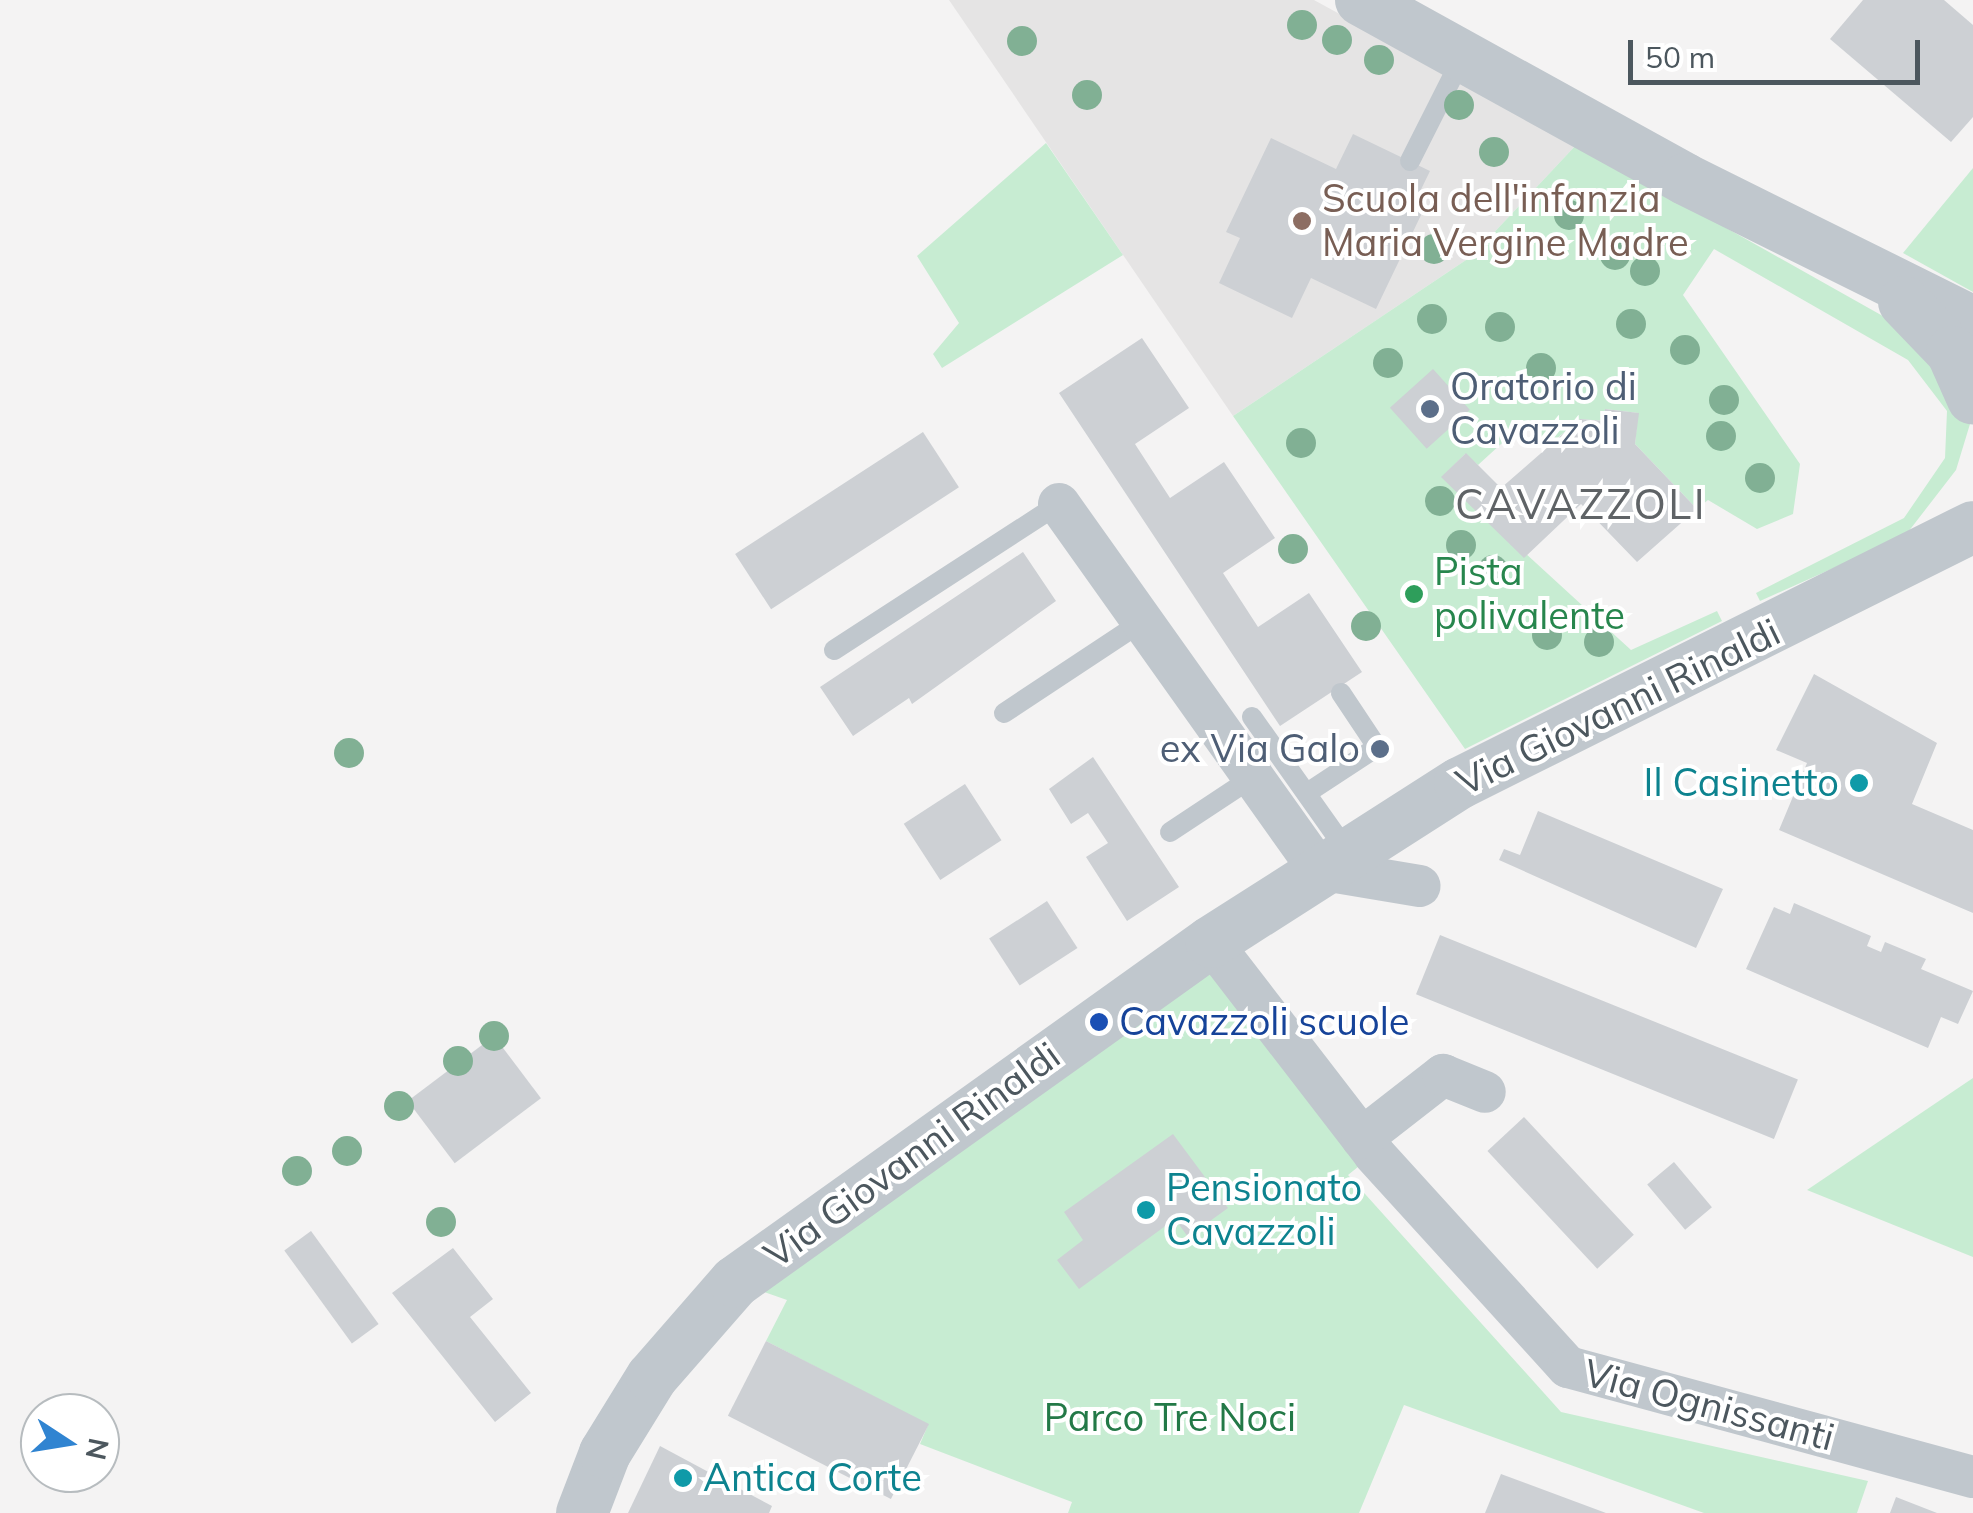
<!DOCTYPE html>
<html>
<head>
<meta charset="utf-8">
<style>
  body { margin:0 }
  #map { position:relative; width:1973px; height:1513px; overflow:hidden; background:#f4f3f3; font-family:Mulish,sans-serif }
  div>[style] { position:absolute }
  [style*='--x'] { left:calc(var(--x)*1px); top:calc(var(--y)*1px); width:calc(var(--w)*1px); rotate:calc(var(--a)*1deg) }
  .education>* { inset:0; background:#e5e4e4 }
  .green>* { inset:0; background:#c7ecd2 }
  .building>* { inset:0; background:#cdd0d4; transform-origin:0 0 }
  .service>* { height:20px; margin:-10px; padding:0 10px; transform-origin:10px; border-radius:10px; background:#c0c7cd }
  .minor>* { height:42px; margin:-21px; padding:0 21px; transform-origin:21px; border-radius:21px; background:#c0c7cd }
  .tertiary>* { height:52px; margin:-26px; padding:0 26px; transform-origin:26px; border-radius:26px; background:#c0c7cd }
  .trees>* { width:30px; height:30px; margin:-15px; border-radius:50%; background:#81b094 }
  .dots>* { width:28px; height:28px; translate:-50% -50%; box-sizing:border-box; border:5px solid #fff; border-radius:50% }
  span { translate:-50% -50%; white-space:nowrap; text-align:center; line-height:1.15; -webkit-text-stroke:8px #fff; paint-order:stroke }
  .education-label { font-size:38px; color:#785e54 }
  .left { translate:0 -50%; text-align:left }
  .service-label { font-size:38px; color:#4e5e75 }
  .right { translate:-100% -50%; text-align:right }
  .leisure-label { font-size:38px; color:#27864d }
  .street-label { font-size:38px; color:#4c575e }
  .culture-label { font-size:38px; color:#0d838f }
  .transit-label { font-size:38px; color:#164399 }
  .park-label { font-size:38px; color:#237947 }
  .quarter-label { font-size:42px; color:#5f6366; letter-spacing:2.5px }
  .north { position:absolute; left:20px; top:1393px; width:100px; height:100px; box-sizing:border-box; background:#fff; border:2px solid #b7bcbf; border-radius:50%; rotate:102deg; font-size:28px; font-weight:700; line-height:40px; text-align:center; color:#4c575e }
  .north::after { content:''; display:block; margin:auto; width:35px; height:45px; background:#3084d1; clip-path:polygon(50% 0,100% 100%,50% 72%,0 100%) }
  .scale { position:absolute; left:1628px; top:40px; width:292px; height:45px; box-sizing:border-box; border:5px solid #4c575e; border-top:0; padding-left:12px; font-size:30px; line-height:35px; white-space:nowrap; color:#4c575e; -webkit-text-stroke:8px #fff; paint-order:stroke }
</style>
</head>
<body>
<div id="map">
  <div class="education">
    <i style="clip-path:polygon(949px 0,1314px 0,1577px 144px,1472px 256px,1233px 416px)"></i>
  </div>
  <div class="green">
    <i style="clip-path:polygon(1046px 143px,1123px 255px,942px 368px,933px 354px,959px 323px,917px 256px)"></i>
    <i style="clip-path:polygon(1577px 144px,1881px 315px,1933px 354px,1970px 424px,1956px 470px,1905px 536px,1760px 601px,1756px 593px,1904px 518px,1945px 458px,1947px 411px,1908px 360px,1714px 249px,1683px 295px,1800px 464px,1793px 514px,1757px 529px,1708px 500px,1697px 509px,1635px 444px,1638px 413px,1605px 409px,1604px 421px,1580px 419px,1548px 446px,1524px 423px,1478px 465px,1465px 454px,1442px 477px,1631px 650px,1717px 611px,1722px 621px,1465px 749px,1233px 416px,1472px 256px)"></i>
    <i style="clip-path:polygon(1973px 168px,1973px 292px,1903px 253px)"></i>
    <i style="clip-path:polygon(1211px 942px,1374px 1154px,1348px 1175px,1561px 1412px,1868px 1481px,1857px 1513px,1704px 1513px,1404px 1405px,1359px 1513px,1068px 1513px,1072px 1502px,920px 1444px,928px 1425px,766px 1341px,787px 1300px,735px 1282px)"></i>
    <i style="clip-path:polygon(1973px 1078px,1973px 1257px,1807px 1190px)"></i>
  </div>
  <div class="building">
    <i style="clip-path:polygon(1863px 0,1944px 0,1973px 25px,1973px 117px,1951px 142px,1830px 39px)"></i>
    <i style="clip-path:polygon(1353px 134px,1430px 171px,1412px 208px,1422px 213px,1376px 309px,1311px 278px,1292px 318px,1219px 283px,1240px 238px,1226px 232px,1271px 138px,1336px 169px)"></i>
    <i style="clip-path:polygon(1142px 338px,1189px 408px,1135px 444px,1170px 498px,1224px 462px,1275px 538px,1223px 573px,1258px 627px,1309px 593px,1362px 672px,1280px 726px,1059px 393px)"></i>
    <i style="left:1433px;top:369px;width:55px;height:58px;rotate:48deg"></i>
    <i style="clip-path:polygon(1605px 409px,1639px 413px,1635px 444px,1697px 509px,1637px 562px,1581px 504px,1524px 558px,1441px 477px,1466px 453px,1501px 488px,1580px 419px,1604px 421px)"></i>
    <i style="left:923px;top:432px;width:66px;height:224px;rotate:57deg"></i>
    <i style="clip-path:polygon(1023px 552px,1056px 601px,912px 704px,909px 698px,853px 736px,820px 687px)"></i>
    <i style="clip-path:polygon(1814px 674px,1937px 743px,1912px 804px,1973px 830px,1973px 913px,1779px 830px,1807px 763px,1776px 750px)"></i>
    <i style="clip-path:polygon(1093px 757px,1179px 887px,1127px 921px,1086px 857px,1108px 843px,1088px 813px,1071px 824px,1049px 789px)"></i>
    <i style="left:965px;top:784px;width:67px;height:73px;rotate:57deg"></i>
    <i style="clip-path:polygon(1538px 811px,1723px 889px,1696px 948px,1499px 860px,1504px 849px,1520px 855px)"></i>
    <i style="left:1047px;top:901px;width:56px;height:69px;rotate:57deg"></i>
    <i style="clip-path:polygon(1794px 903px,1871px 936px,1867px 946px,1881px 952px,1885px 942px,1926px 959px,1921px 969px,1973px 991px,1958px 1024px,1941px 1017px,1928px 1048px,1746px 969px,1774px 907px,1790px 914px)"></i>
    <i style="left:1440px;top:935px;width:386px;height:64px;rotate:22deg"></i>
    <i style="left:494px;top:1036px;width:78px;height:108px;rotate:53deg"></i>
    <i style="left:1524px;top:1117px;width:161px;height:50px;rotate:47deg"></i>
    <i style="clip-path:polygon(1173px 1134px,1228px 1208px,1188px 1237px,1175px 1219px,1079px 1289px,1057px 1260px,1083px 1240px,1064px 1212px)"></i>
    <i style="left:1674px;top:1162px;width:59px;height:35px;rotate:50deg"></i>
    <i style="left:311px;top:1231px;width:115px;height:33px;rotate:54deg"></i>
    <i style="clip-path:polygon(453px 1248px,493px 1299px,470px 1317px,531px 1393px,495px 1422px,392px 1293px)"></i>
    <i style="left:766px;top:1341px;width:183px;height:84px;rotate:27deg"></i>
    <i style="clip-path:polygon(660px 1446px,772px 1506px,769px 1513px,628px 1513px)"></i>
    <i style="clip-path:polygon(1501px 1474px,1606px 1513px,1485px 1513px)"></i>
    <i style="clip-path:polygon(1896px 1497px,1937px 1513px,1890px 1513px)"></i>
  </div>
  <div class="service">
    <i style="--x:1410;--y:161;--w:115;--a:-63.2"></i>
    <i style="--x:834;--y:650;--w:268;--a:-33"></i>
    <i style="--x:1004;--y:713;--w:167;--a:-33.5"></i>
    <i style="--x:1252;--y:717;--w:164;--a:54.7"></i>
    <i style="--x:1307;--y:793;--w:84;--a:-33.3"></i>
    <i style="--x:1377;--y:747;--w:65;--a:-123.7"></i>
    <i style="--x:1170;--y:832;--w:100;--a:-33.5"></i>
  </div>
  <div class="minor">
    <i style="--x:1059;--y:504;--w:448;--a:54.6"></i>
    <i style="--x:1318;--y:869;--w:103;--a:9.5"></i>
    <i style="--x:1211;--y:942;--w:267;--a:52.4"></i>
    <i style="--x:1374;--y:1154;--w:288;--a:47.7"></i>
    <i style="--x:1568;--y:1367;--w:420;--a:15.2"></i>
    <i style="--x:1362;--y:1138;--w:103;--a:-37.9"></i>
    <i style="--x:1443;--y:1075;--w:45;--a:22"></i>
  </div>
  <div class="tertiary">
    <i style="--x:1361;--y:0;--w:370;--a:28.9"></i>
    <i style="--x:1685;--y:179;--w:322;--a:26.4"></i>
    <i style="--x:1904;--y:302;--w:69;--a:46.2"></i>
    <i style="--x:1952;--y:352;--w:51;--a:65.9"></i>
    <i style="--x:582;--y:1513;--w:64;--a:-69"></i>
    <i style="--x:605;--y:1453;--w:89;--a:-58.3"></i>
    <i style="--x:652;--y:1377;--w:126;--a:-48.9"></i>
    <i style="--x:735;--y:1282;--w:585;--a:-35.54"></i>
    <i style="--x:1211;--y:942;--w:295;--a:-32.6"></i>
    <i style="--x:1460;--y:783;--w:573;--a:-26.52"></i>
  </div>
  <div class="trees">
    <i style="left:1302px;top:25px"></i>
    <i style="left:1337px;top:40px"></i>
    <i style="left:1022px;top:41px"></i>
    <i style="left:1379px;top:60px"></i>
    <i style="left:1087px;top:95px"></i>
    <i style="left:1459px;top:105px"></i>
    <i style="left:1494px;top:152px"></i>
    <i style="left:1569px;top:215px"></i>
    <i style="left:1434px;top:249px"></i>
    <i style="left:1615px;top:255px"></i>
    <i style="left:1645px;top:271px"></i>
    <i style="left:1432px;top:319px"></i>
    <i style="left:1631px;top:324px"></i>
    <i style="left:1500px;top:327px"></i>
    <i style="left:1685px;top:350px"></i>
    <i style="left:1388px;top:363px"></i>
    <i style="left:1541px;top:368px"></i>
    <i style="left:1724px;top:400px"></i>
    <i style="left:1721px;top:436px"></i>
    <i style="left:1301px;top:443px"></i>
    <i style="left:1760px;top:478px"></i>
    <i style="left:1440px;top:501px"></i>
    <i style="left:1461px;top:545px"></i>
    <i style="left:1293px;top:549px"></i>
    <i style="left:1493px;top:570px"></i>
    <i style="left:1366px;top:626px"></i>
    <i style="left:1547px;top:635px"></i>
    <i style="left:1599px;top:642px"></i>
    <i style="left:349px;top:753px"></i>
    <i style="left:494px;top:1036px"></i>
    <i style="left:458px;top:1061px"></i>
    <i style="left:399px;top:1106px"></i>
    <i style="left:347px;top:1151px"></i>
    <i style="left:297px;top:1171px"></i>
    <i style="left:441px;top:1222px"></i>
  </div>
  <div class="dots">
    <i style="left:1302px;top:221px;background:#8d6e63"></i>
    <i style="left:1430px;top:409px;background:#5c6f8a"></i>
    <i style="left:1414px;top:594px;background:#2e9e5b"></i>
    <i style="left:1380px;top:749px;background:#5c6f8a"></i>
    <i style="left:1859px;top:783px;background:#0f9aa8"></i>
    <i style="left:1099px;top:1022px;background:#1a4fb4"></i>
    <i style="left:1146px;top:1210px;background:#0f9aa8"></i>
    <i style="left:683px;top:1478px;background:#0f9aa8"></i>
  </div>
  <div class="education-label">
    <span class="left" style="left:1322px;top:221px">Scuola dell'infanzia<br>Maria Vergine Madre</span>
  </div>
  <div class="service-label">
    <span class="left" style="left:1450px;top:409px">Oratorio di<br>Cavazzoli</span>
    <span class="right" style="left:1360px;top:749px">ex Via Galo</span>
  </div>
  <div class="leisure-label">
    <span class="left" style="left:1434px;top:594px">Pista<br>polivalente</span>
  </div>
  <div class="street-label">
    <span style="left:1618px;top:707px;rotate:-26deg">Via Giovanni Rinaldi</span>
    <span style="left:912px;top:1155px;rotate:-36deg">Via Giovanni Rinaldi</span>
    <span style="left:1709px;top:1405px;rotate:15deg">Via Ognissanti</span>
  </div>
  <div class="culture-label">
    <span class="right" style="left:1839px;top:783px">Il Casinetto</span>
    <span class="left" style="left:1166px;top:1210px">Pensionato<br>Cavazzoli</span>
    <span class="left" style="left:703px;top:1478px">Antica Corte</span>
  </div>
  <div class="transit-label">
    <span class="left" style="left:1119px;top:1022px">Cavazzoli scuole</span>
  </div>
  <div class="park-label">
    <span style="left:1170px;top:1418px">Parco Tre Noci</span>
  </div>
  <div class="quarter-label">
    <span style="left:1581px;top:504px">CAVAZZOLI</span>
  </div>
  <div class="north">N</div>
  <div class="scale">50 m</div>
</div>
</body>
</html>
